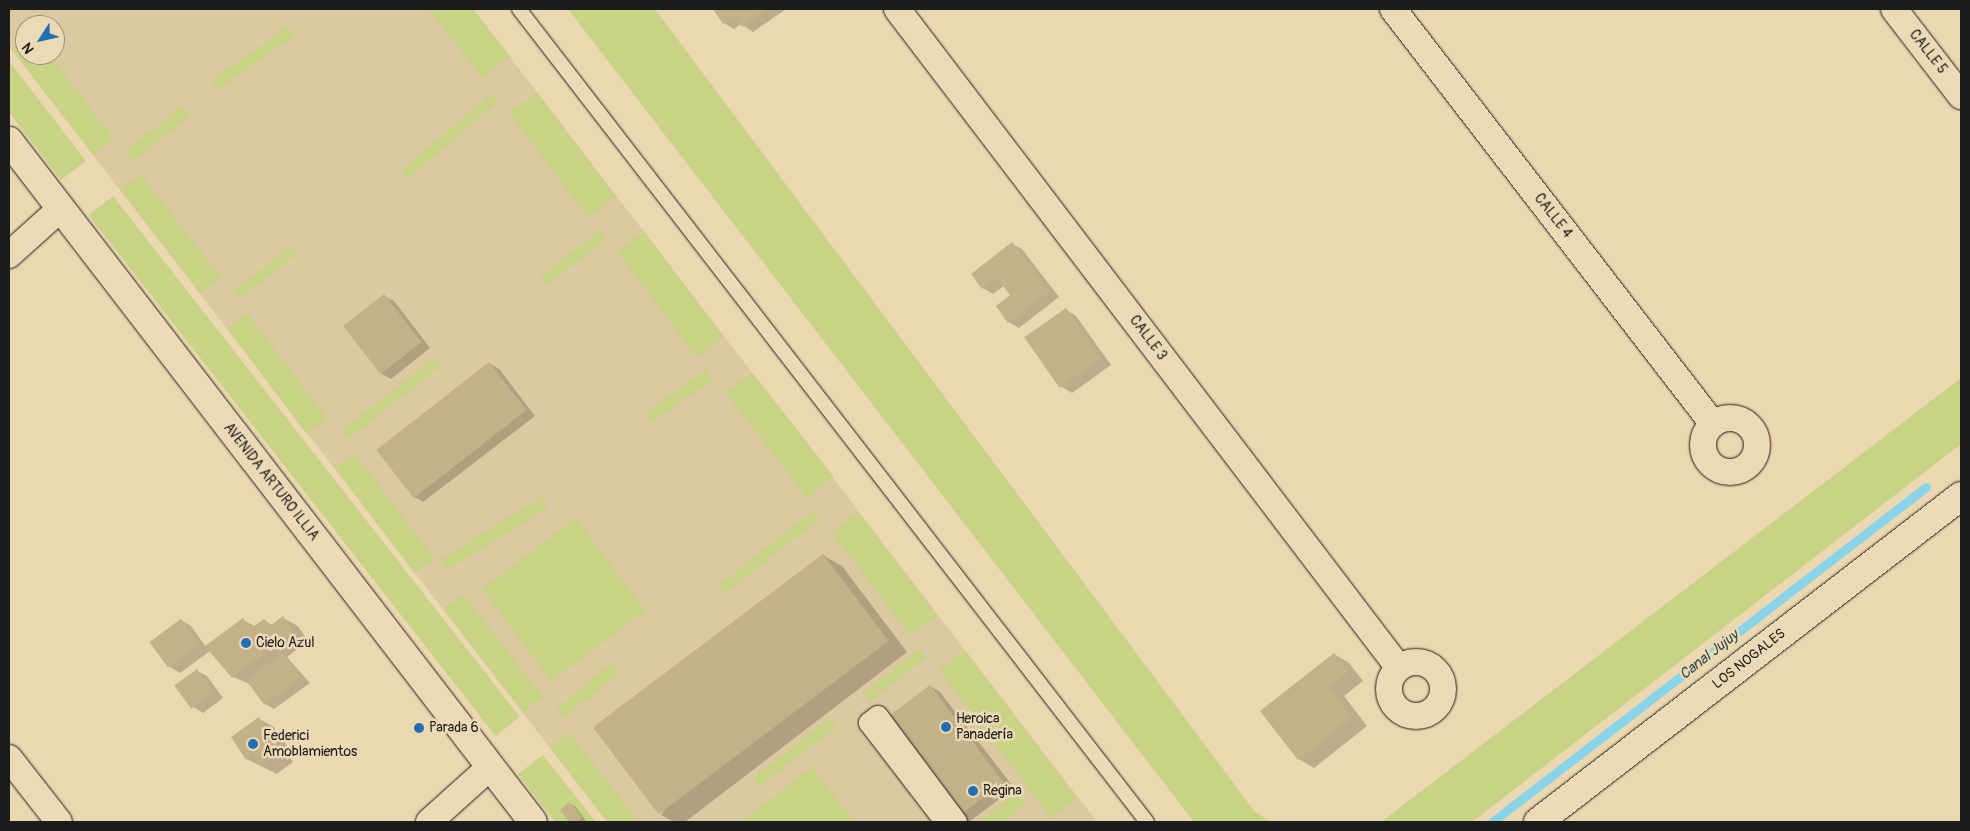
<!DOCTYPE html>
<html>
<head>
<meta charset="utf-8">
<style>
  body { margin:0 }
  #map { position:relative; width:1970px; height:831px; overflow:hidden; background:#ebd8b0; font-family:Pangolin,sans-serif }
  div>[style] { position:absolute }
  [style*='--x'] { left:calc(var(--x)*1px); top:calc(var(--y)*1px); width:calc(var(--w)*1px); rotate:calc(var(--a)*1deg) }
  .built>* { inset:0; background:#dcc8a1 }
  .green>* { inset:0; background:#c8d386; transform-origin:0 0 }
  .shadow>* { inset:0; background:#0003 }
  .stream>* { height:9px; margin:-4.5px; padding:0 4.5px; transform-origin:4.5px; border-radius:4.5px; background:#89d4e9 }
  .building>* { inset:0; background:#c5b188; transform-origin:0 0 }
  .roads { filter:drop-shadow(0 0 1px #1c1c1c) drop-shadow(0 0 1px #1c1c1c) }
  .service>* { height:14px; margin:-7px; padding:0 7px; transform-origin:7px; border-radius:7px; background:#ecdab7 }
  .pedestrian>* { height:20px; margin:-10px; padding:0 10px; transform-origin:10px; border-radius:10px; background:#ecdab7 }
  .minor>* { height:26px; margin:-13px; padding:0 13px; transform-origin:13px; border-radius:13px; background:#ecdab7 }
  .minor>.ring { margin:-13px; padding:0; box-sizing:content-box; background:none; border:26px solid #ecdab7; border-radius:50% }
  .tertiary>* { height:28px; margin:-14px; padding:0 14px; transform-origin:14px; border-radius:14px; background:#ecdab7 }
  .secondary>* { height:28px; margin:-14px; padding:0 14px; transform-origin:14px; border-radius:14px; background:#ecdab7 }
  .dots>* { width:14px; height:14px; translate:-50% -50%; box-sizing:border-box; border:2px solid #ecdab7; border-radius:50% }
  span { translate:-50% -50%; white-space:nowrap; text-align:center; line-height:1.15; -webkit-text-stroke:5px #ecdab7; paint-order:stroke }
  .street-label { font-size:14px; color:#1c1c1c }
  .poi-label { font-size:14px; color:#1c1c1c }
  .left { translate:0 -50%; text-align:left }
  .water-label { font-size:15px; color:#374a4f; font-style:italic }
  .frame { position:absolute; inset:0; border:10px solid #1c1c1c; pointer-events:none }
  .north { position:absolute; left:15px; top:15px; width:50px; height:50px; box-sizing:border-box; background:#ecdab7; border:1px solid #998e79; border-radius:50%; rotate:235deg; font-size:14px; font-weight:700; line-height:20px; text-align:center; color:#1c1c1c }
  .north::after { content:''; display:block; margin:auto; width:18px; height:22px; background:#1f6fb2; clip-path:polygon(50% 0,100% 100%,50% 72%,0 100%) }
</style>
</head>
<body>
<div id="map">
  <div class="built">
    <i style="clip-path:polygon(evenodd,9px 9px,473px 9px,1097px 822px,607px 822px,9px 46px,9px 9px,25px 25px,55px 25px,55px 55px,25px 55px,25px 25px)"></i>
  </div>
  <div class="green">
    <i style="clip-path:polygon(429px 9px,473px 9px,510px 56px,482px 78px)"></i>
    <i style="clip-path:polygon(568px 9px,655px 9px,1255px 812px,1271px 822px,1194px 822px)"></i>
    <i style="left:288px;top:26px;width:12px;height:94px;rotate:55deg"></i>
    <i style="clip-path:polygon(25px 40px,25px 55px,50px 55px,114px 139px,93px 155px,12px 50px)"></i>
    <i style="clip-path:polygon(9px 61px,86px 161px,61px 180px,9px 112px)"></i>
    <i style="left:537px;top:92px;width:131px;height:35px;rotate:53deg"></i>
    <i style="left:491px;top:93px;width:11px;height:119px;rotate:49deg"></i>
    <i style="left:182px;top:106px;width:13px;height:73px;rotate:51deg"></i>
    <i style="left:141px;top:174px;width:131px;height:26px;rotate:52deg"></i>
    <i style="left:113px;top:196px;width:661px;height:31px;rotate:52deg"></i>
    <i style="left:599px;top:231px;width:11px;height:74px;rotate:52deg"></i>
    <i style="left:644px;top:231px;width:133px;height:34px;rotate:53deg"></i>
    <i style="left:290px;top:246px;width:11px;height:72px;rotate:52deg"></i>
    <i style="left:248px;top:313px;width:132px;height:26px;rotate:53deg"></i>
    <i style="left:434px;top:358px;width:11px;height:117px;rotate:52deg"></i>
    <i style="left:706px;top:370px;width:12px;height:75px;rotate:55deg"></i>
    <i style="left:752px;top:372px;width:133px;height:34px;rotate:52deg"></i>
    <i style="clip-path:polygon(1961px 378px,1961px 444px,1472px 822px,1381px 822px)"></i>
    <i style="left:355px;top:453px;width:132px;height:25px;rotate:53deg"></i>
    <i style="left:542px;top:496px;width:13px;height:120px;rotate:58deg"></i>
    <i style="left:813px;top:511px;width:11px;height:120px;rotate:52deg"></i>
    <i style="left:859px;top:512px;width:130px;height:34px;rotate:53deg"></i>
    <i style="left:576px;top:518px;width:116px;height:118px;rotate:53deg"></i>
    <i style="left:463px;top:594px;width:131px;height:25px;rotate:52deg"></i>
    <i style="left:920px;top:649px;width:11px;height:72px;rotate:52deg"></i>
    <i style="left:965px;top:650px;width:186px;height:33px;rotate:53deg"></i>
    <i style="left:612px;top:663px;width:13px;height:72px;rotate:51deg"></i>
    <i style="left:830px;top:718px;width:11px;height:98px;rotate:52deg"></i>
    <i style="clip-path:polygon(569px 732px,639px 822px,607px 822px,550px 747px)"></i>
    <i style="clip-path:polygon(543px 755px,596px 822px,555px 822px,518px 774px)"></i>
    <i style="clip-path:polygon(812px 767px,855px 822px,740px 822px)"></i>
    <i style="clip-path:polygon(1017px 792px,1027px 804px,1002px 822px,977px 822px)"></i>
  </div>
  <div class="shadow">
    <i style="clip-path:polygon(714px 9px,786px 9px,753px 32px,741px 24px,734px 29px,724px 23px)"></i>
    <i style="clip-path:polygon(1012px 244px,1022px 249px,1059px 297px,1019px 328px,1009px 322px,1012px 295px,1005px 285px,993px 294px,983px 288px,973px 274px)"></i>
    <i style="clip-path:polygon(384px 296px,394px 301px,430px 348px,391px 379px,380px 373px)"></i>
    <i style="clip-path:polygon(1066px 310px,1076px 316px,1111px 365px,1072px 393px,1062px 387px)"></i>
    <i style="clip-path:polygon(489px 363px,499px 369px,535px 416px,423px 502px,413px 496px)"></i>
    <i style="clip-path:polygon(823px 555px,842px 566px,907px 652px,685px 822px,674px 822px,661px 815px)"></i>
    <i style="clip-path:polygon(283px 618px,298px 626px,308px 641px,287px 657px,310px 683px,274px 709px,264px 703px,250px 684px,233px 677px,210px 651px,180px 673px,170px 667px,181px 620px,191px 626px,206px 647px,243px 620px,255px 626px,264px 620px,272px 625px)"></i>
    <i style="clip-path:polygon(1334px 654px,1349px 663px,1363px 681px,1344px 696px,1367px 726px,1314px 768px,1299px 759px)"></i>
    <i style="clip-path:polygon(197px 671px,207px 676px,223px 698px,203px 713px,193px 707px)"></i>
    <i style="clip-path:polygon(930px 686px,940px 692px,1014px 788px,969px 822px,959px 816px)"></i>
    <i style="clip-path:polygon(259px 719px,274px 727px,289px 748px,285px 751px,293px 762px,277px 774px,247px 759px)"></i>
    <i style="clip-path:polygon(570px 804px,575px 806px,586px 821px,571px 822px,561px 810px)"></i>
  </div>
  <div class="stream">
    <i style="--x:1492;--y:822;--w:548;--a:-37.66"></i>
  </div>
  <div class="building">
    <i style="clip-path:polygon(713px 9px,768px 9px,742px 27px,734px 16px,723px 24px)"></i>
    <i style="clip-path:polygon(1012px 242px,1050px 291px,1008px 323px,996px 306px,1010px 295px,997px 278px,982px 289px,971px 274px)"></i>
    <i style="left:384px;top:294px;width:61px;height:52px;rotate:52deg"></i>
    <i style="left:1066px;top:308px;width:62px;height:51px;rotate:55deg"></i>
    <i style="left:489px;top:362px;width:61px;height:143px;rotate:52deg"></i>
    <i style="left:823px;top:554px;width:109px;height:288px;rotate:53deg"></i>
    <i style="clip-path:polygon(283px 616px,294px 632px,232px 678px,205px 646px,243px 618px,251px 628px,264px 619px,270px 626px)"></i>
    <i style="left:181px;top:619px;width:32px;height:39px;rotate:54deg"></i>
    <i style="left:283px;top:653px;width:30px;height:46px;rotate:53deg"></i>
    <i style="clip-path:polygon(1334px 653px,1349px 672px,1330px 687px,1353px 717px,1298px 760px,1260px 711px)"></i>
    <i style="left:197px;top:669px;width:29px;height:28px;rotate:54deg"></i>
    <i style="left:930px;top:685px;width:122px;height:58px;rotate:53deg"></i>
    <i style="clip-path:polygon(259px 717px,275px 740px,271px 742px,279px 753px,261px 766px,253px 755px,246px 760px,231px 737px)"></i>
    <i style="clip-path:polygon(570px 802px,582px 818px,577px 822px,569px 822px,560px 810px)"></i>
  </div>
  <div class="roads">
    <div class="service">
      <i style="--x:519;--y:9;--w:1027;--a:52.32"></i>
    </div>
    <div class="pedestrian">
      <i style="--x:945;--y:822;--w:125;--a:-127.5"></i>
      <i style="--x:869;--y:723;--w:11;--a:-38"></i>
      <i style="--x:878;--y:716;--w:132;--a:53.3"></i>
    </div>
    <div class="minor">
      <i style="--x:897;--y:9;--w:828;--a:52.7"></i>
      <i style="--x:1393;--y:9;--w:524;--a:52.36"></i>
      <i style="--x:1894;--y:9;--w:110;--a:52.4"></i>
      <i style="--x:9;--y:255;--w:69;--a:-42"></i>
      <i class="ring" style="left:1703px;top:418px;width:28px;height:28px"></i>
      <i class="ring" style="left:1389px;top:662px;width:28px;height:28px"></i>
      <i style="--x:9;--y:758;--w:81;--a:52"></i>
      <i style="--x:429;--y:822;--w:82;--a:-42"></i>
    </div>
    <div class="tertiary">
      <i style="--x:1538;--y:822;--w:534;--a:-37.62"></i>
    </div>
    <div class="secondary">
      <i style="--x:9;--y:141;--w:859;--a:52.42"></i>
    </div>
  </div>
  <div class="dots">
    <i style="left:246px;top:643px;background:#1f6fb2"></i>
    <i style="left:946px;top:727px;background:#1f6fb2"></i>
    <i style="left:419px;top:728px;background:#1f6fb2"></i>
    <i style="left:253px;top:744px;background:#1f6fb2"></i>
    <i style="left:973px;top:791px;background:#1f6fb2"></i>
  </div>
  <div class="street-label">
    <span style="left:1928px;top:52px;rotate:52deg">CALLE 5</span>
    <span style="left:1553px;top:216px;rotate:52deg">CALLE 4</span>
    <span style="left:1148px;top:338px;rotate:53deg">CALLE 3</span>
    <span style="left:271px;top:482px;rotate:52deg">AVENIDA ARTURO ILLIA</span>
    <span style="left:1749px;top:659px;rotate:-38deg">LOS NOGALES</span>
  </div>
  <div class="poi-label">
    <span class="left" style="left:256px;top:643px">Cielo Azul</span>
    <span class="left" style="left:956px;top:727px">Heroica<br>Panadería</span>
    <span class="left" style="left:429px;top:728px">Parada 6</span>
    <span class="left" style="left:263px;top:744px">Federici<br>Amoblamientos</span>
    <span class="left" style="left:983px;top:791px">Regina</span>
  </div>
  <div class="water-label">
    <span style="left:1709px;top:655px;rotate:-38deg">Canal Jujuy</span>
  </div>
  <div class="frame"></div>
  <div class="north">N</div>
</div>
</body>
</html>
